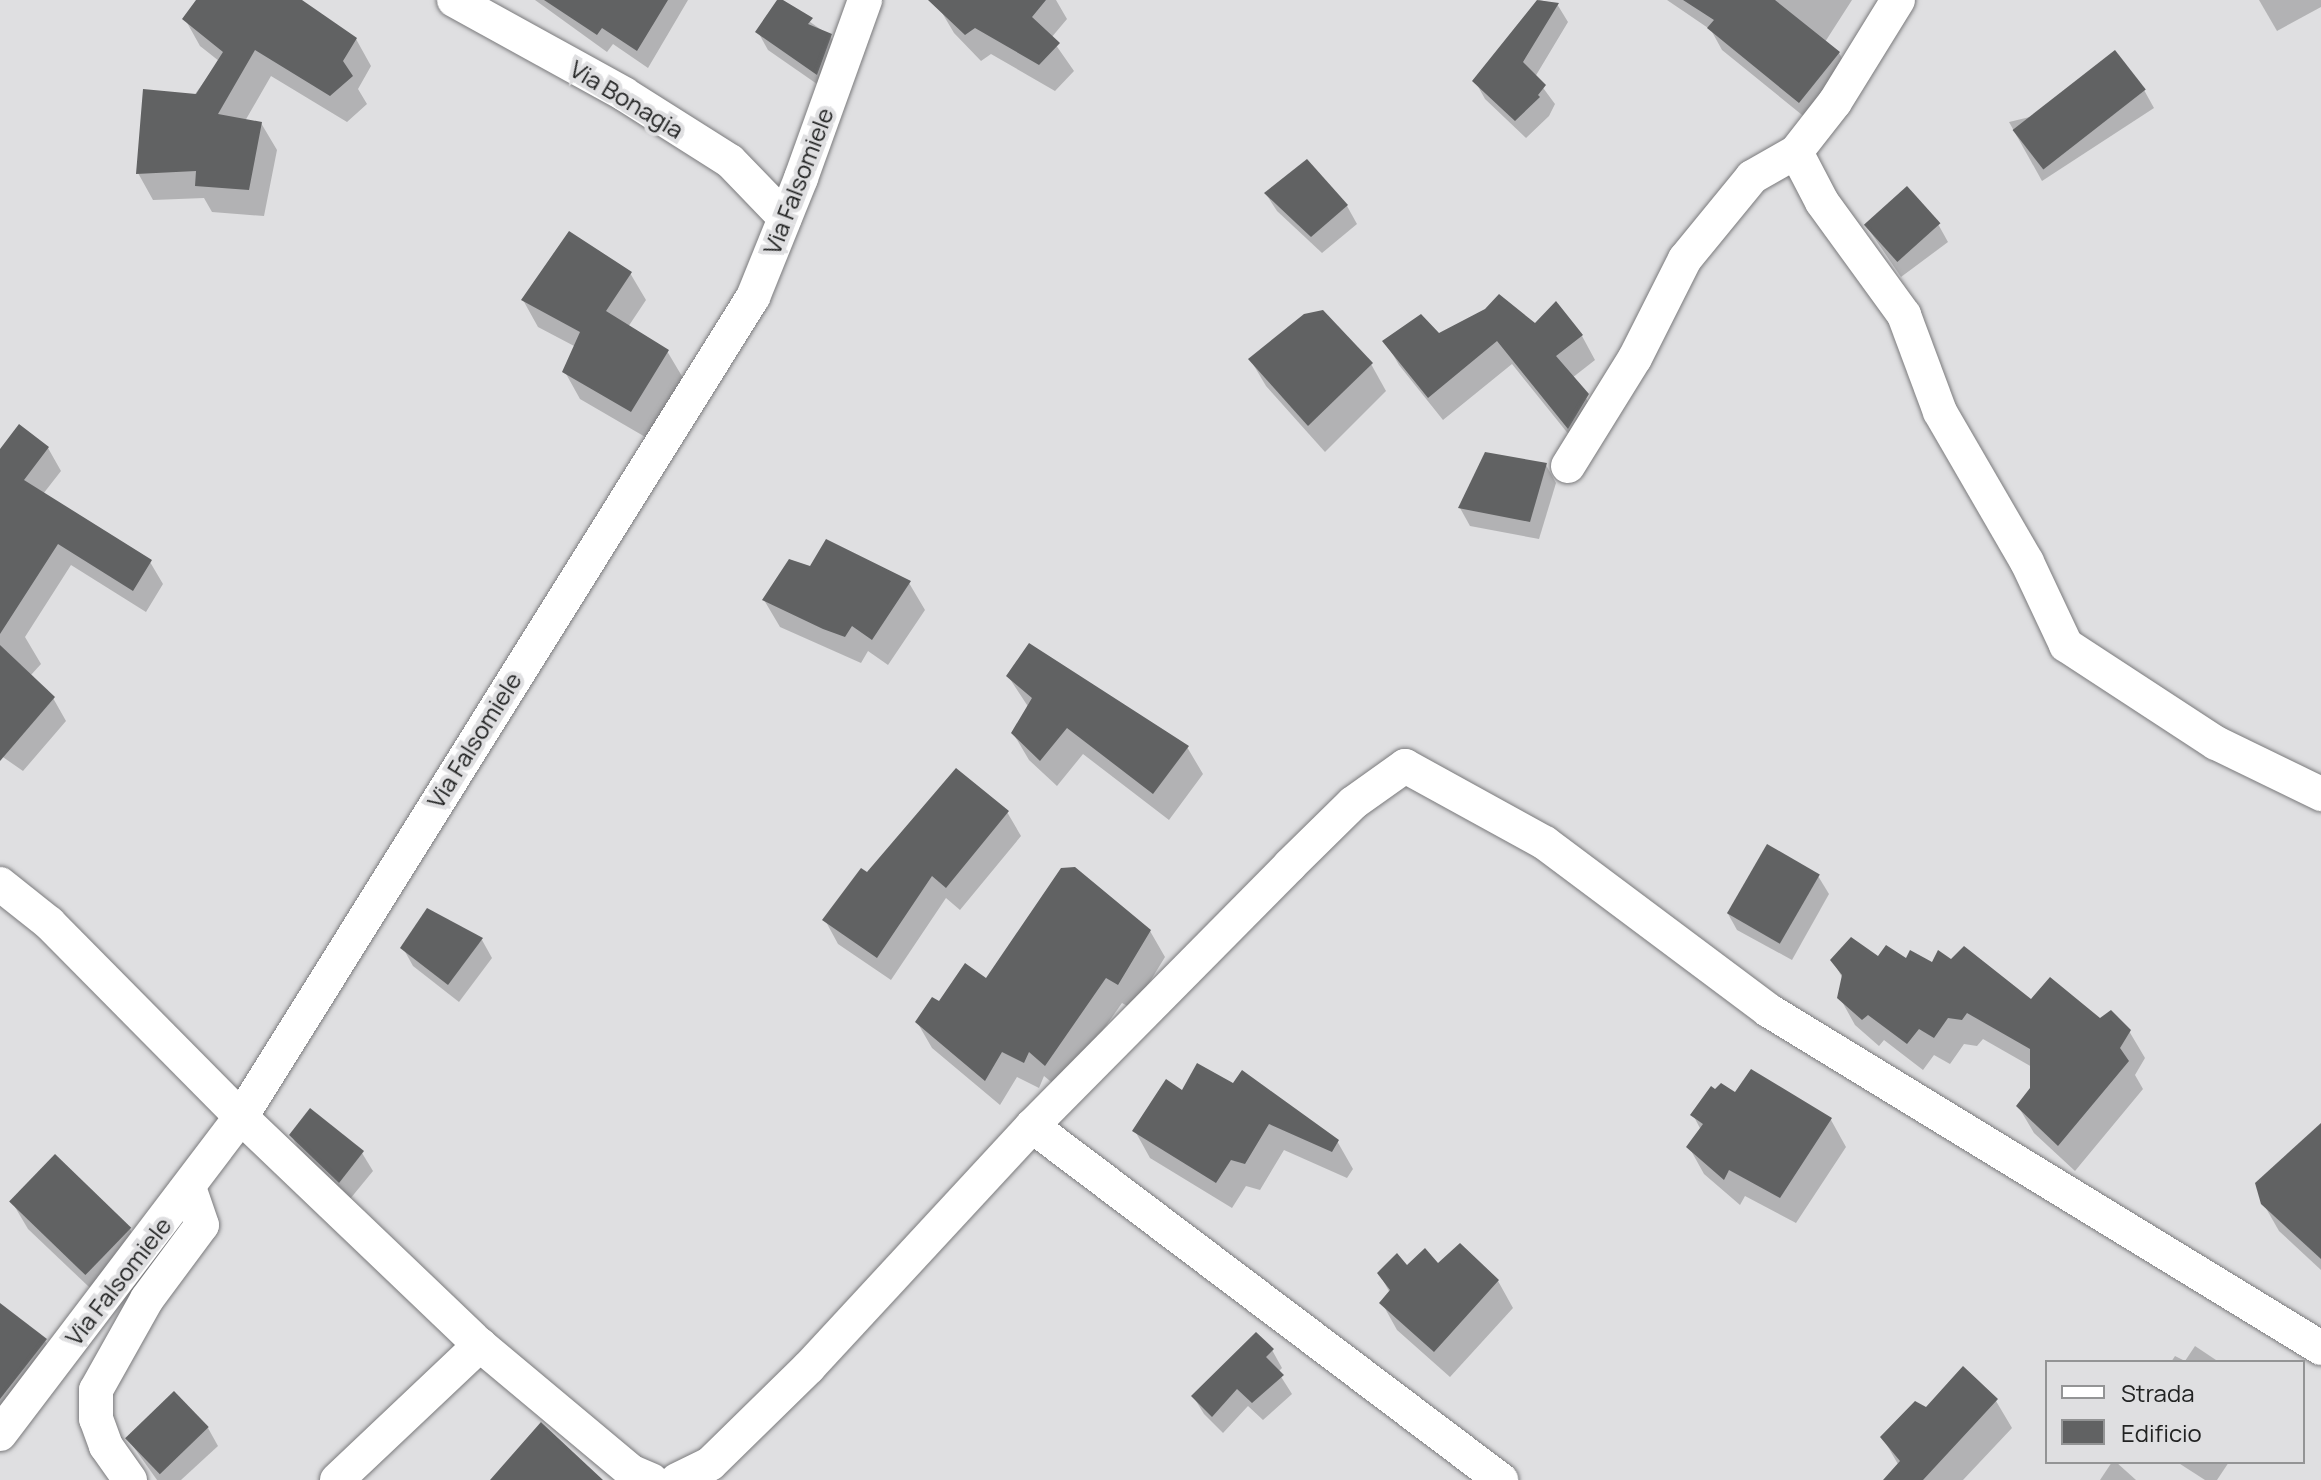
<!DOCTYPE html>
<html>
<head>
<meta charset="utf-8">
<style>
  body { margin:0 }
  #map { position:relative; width:2321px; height:1480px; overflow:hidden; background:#dfdfe1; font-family:Manrope,sans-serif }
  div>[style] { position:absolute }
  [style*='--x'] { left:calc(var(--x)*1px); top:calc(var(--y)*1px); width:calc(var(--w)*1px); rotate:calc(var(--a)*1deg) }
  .shadow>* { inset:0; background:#0003 }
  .building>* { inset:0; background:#616263; transform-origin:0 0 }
  .roads { filter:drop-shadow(0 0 2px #7a7a7c) drop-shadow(0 0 2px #7a7a7c) }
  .minor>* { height:34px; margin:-17px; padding:0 17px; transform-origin:17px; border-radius:17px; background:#fff }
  span { translate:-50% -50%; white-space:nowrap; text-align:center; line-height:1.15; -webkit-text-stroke:8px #dfdfe1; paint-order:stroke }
  .street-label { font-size:24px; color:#222323 }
  .legend { position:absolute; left:2045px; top:1360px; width:260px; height:104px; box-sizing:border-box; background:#dfdfe1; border:2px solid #939495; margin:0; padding:10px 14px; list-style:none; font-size:24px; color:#222323 }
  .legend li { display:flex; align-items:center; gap:16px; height:40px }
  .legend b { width:40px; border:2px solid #939495 }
</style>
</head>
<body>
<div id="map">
  <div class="shadow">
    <i style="clip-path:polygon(198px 0,299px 0,356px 39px,371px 66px,358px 89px,367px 104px,347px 122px,271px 76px,245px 121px,261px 123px,277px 150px,264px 216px,212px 212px,204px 198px,153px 200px,138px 173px,219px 61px,200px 46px,185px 19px)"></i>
    <i style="clip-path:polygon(535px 0,688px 0,648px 68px,613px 44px,607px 52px)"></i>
    <i style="clip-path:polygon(779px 0,830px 36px,841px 54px,827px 91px,768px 50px,758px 32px)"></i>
    <i style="clip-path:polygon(942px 0,1056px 0,1067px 19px,1051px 38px,1074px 71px,1055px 91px,991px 54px,981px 61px,954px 33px,938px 6px)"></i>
    <i style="clip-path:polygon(1539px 0,1557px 4px,1568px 22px,1535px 77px,1555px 104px,1549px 116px,1526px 138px,1485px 99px,1475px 81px)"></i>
    <i style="clip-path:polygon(1667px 0,1852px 0,1825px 42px,1839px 53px,1851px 74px,1812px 123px,1722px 50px,1711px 30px)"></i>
    <i style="clip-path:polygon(2259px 0,2321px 0,2321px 7px,2277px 31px)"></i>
    <i style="clip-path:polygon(2144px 90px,2154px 108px,2042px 181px,2009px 122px)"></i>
    <i style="clip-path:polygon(1266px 194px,1347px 206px,1357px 224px,1322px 253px,1277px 211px)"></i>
    <i style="clip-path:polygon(1865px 224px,1938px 224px,1948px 242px,1901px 277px)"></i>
    <i style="clip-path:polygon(630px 273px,646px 300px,628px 327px,667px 351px,683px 378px,647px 438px,580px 399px,565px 372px,576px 347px,538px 327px,523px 300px)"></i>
    <i style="clip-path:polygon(1535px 325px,1582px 336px,1595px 360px,1572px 378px,1601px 420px,1582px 451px,1512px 364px,1443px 420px,1399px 365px,1385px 341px)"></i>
    <i style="clip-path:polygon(1250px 359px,1371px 364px,1386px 391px,1325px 452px,1266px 386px)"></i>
    <i style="clip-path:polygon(48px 448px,61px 471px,43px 494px,150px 562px,163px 584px,146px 612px,71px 565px,25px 637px,41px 664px,30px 676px,53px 698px,66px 721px,23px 771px,0 755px,0 452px)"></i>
    <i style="clip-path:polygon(1546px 465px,1556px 483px,1539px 539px,1470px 526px,1460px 508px)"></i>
    <i style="clip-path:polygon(811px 569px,909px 583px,925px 610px,888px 665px,868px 651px,861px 663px,780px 627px,764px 600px)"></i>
    <i style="clip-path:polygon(1008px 676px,1187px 747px,1203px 774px,1169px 820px,1083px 754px,1057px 786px,1029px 760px,1013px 733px,1029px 708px)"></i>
    <i style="clip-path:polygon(1007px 812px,1021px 836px,960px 910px,946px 898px,891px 980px,838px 944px,825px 920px,867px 875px)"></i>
    <i style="clip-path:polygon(1818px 876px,1829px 894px,1792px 960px,1737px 930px,1727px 912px)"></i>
    <i style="clip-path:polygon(1150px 931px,1165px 957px,1133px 1009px,1122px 1003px,1061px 1090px,1044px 1076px,1039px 1088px,1017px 1077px,1000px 1105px,932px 1048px,917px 1022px,939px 1004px,987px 980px)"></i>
    <i style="clip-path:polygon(482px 940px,492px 958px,459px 1002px,413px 966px,403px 948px)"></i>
    <i style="clip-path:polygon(1878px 958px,1932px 965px,2031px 1002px,2129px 1031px,2145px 1058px,2135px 1075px,2143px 1089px,2075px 1171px,2034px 1133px,2018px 1106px,2032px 1089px,2032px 1067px,1983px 1039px,1977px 1046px,1964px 1044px,1950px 1064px,1934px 1055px,1923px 1070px,1884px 1040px,1879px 1046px,1855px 1025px,1840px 998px,1843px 979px,1833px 961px)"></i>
    <i style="clip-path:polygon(1183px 1093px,1337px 1141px,1353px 1169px,1347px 1178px,1284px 1150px,1260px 1190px,1246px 1186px,1232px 1208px,1150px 1158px,1135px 1131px)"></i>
    <i style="clip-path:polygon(1735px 1094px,1831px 1120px,1846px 1147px,1796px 1223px,1745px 1196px,1740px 1205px,1704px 1174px,1689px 1147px,1701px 1130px,1693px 1115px)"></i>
    <i style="clip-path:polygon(2321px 1127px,2321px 1270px,2279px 1231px,2263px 1203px)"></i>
    <i style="clip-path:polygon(291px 1135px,362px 1153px,373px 1171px,350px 1199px,301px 1153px)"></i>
    <i style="clip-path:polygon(12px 1202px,130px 1229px,145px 1257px,108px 1305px,28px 1229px)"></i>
    <i style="clip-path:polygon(1438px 1266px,1498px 1281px,1513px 1308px,1450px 1377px,1397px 1330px,1382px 1303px,1390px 1293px,1379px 1273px)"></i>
    <i style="clip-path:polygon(0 1320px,45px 1341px,56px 1359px,0 1420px)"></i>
    <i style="clip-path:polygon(2195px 1346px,2219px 1362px,2171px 1362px,2175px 1356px,2185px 1361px)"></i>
    <i style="clip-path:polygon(1272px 1350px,1282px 1368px,1278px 1372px,1292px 1394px,1263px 1420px,1248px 1406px,1223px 1433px,1204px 1414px,1193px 1396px)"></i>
    <i style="clip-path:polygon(1996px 1401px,2012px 1428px,1963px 1480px,1885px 1480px,1899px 1466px,1883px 1438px,1927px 1409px)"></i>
    <i style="clip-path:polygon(208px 1428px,218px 1446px,181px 1480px,157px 1480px,128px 1439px)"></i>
    <i style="clip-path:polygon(2112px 1462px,2116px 1462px,2136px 1480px,2100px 1480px)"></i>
    <i style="clip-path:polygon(2177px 1462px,2229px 1462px,2217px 1480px,2205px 1480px)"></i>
  </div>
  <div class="building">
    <i style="clip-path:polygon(196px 0,302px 0,357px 38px,343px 61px,353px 76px,330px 96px,255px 50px,218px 114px,262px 122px,249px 190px,195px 186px,196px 171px,136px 174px,143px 89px,196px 94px,223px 52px,182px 19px)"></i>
    <i style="clip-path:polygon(544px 0,668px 0,637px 51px,602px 28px,597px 35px)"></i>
    <i style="clip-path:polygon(777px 0,783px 0,813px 18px,808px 24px,832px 34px,817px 75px,755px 32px)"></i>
    <i style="clip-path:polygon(928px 0,1046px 0,1032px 17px,1060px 43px,1039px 65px,975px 28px,965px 35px)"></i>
    <i style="clip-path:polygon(1537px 0,1559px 3px,1523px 62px,1546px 85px,1538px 95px,1540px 97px,1515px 121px,1472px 81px)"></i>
    <i style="clip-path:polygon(1683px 0,1775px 0,1840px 52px,1799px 103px,1707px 28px,1714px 20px)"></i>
    <i style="left:2115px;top:50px;width:50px;height:130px;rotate:52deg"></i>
    <i style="clip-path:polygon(1307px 159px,1348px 205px,1311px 237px,1264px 193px)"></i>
    <i style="left:1907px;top:186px;width:50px;height:58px;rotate:48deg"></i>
    <i style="clip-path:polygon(569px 231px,632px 272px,606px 311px,669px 350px,631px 412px,562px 372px,580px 332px,521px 300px)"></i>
    <i style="clip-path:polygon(1499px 294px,1535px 323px,1556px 301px,1583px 335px,1556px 356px,1589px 394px,1568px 429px,1497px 341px,1428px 398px,1382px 341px,1421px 314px,1439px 333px,1485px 309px)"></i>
    <i style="clip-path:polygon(1323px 310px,1373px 363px,1308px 426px,1248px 359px,1304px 314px)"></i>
    <i style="clip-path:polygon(19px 424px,49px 447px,24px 480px,152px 560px,133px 591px,58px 544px,0 634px,0 449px)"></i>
    <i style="clip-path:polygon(1485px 452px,1547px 463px,1530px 522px,1458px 508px)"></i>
    <i style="clip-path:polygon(826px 539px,911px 581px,872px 640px,852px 626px,845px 637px,823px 629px,762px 600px,789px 559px,810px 566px)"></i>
    <i style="clip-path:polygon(1029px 643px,1189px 746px,1153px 794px,1067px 728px,1040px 761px,1011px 733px,1032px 698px,1006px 676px)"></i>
    <i style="clip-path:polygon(0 645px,55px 697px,0 761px)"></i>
    <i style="clip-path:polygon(956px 768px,1009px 811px,946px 888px,932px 876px,877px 958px,822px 920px,861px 868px,867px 872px)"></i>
    <i style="left:1767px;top:844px;width:61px;height:80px;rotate:30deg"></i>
    <i style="clip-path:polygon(1075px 867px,1151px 930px,1118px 985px,1106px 978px,1045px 1066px,1029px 1052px,1024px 1063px,1002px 1052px,985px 1081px,915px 1022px,932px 997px,939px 1001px,965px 963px,986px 978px,1061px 868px)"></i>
    <i style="clip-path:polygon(427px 908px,483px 938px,448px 985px,400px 948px)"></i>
    <i style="clip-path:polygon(1851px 937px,1878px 956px,1886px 945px,1906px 958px,1910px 950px,1932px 962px,1938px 950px,1951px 959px,1964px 946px,2031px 999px,2050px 977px,2100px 1018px,2111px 1010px,2131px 1030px,2120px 1048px,2129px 1061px,2058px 1146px,2016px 1106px,2030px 1088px,2030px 1049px,1967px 1013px,1962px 1020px,1948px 1018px,1934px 1038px,1919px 1029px,1907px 1044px,1868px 1015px,1862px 1020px,1837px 998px,1842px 975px,1830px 960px)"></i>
    <i style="clip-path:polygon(1197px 1063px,1233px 1083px,1242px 1070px,1339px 1140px,1332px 1152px,1269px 1124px,1245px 1164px,1231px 1160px,1216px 1183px,1132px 1131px,1166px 1079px,1182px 1090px)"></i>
    <i style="clip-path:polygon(1751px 1069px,1832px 1118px,1780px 1198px,1729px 1170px,1724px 1180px,1686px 1147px,1703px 1124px,1690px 1115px,1711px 1086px,1715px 1089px,1721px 1083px,1735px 1092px)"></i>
    <i style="clip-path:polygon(310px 1108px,364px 1151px,339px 1183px,289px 1135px)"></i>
    <i style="clip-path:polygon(2321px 1123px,2321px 1259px,2261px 1204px,2255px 1183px)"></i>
    <i style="left:55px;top:1154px;width:106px;height:66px;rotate:44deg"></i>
    <i style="clip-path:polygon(1460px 1243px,1499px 1280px,1434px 1352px,1379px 1303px,1390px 1290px,1377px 1273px,1397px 1253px,1407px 1265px,1425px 1248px,1438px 1263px)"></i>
    <i style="clip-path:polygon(0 1303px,47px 1339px,0 1399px)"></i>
    <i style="clip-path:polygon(1256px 1332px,1274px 1349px,1266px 1357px,1284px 1375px,1252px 1403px,1237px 1389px,1212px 1417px,1191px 1396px)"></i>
    <i style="clip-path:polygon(1963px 1366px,1998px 1399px,1923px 1480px,1883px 1480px,1900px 1461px,1880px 1437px,1915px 1401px,1926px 1407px)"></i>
    <i style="left:174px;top:1391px;width:50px;height:68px;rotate:46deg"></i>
    <i style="clip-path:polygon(541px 1422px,543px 1424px,603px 1480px,490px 1480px)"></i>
  </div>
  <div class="roads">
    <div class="minor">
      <i style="--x:454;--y:0;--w:194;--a:28.9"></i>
      <i style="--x:624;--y:94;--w:125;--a:32.3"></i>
      <i style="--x:730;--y:161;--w:79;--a:46"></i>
      <i style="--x:1898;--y:0;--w:120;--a:121.7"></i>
      <i style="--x:1835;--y:102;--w:63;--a:128"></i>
      <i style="--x:1796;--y:152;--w:56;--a:62.5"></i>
      <i style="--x:1822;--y:202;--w:140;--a:54"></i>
      <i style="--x:1904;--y:315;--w:103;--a:69.6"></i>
      <i style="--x:1940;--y:412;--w:173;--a:59.9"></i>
      <i style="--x:2027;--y:562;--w:92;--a:64.8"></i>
      <i style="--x:2066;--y:645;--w:179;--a:33.2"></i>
      <i style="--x:2216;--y:743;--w:117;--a:25.9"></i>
      <i style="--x:1568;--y:466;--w:127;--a:-58.2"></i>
      <i style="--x:1635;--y:358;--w:111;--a:-63.2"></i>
      <i style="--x:1685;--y:259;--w:106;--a:-50.7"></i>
      <i style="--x:1752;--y:177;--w:51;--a:-29.6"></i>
      <i style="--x:0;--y:884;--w:63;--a:38.5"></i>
      <i style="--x:49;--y:923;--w:273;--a:45.3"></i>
      <i style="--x:241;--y:1117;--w:330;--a:43.7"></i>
      <i style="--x:480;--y:1345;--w:198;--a:39.9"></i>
      <i style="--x:632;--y:1472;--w:21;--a:23"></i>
      <i style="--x:1032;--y:1126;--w:588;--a:37.05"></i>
      <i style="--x:0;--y:1434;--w:398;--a:-52.8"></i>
      <i style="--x:241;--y:1117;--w:967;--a:-58.02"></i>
      <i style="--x:753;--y:297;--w:128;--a:-68"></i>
      <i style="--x:801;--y:178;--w:189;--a:-70.2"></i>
      <i style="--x:130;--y:1480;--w:42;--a:-125.2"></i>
      <i style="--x:106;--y:1446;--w:29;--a:-110"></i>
      <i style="--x:96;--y:1419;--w:29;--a:-90"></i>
      <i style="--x:96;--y:1390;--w:104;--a:-60.7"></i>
      <i style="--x:147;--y:1299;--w:92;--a:-53.4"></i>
      <i style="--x:202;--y:1225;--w:39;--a:-109"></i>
      <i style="--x:337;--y:1480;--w:197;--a:-43.4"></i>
      <i style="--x:677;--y:1480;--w:37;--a:-26"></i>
      <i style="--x:710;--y:1464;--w:139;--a:-44.4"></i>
      <i style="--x:809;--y:1367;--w:328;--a:-47.2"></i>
      <i style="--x:1032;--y:1126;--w:366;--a:-45.3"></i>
      <i style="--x:1289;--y:866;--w:90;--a:-44.5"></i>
      <i style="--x:1353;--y:803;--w:64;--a:-35.4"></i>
      <i style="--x:1405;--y:766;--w:160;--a:28.8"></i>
      <i style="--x:1545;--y:843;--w:279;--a:36.8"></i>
      <i style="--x:1768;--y:1010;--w:648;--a:31.43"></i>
    </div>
  </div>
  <div class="street-label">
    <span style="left:627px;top:99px;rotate:31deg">Via Bonagia</span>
    <span style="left:798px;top:181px;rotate:-69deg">Via Falsomiele</span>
    <span style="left:474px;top:740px;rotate:-58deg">Via Falsomiele</span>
    <span style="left:118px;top:1281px;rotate:-52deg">Via Falsomiele</span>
  </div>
  <ul class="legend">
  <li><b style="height:10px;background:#fff"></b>Strada</li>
  <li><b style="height:22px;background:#616263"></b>Edificio</li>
  </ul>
</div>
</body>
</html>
